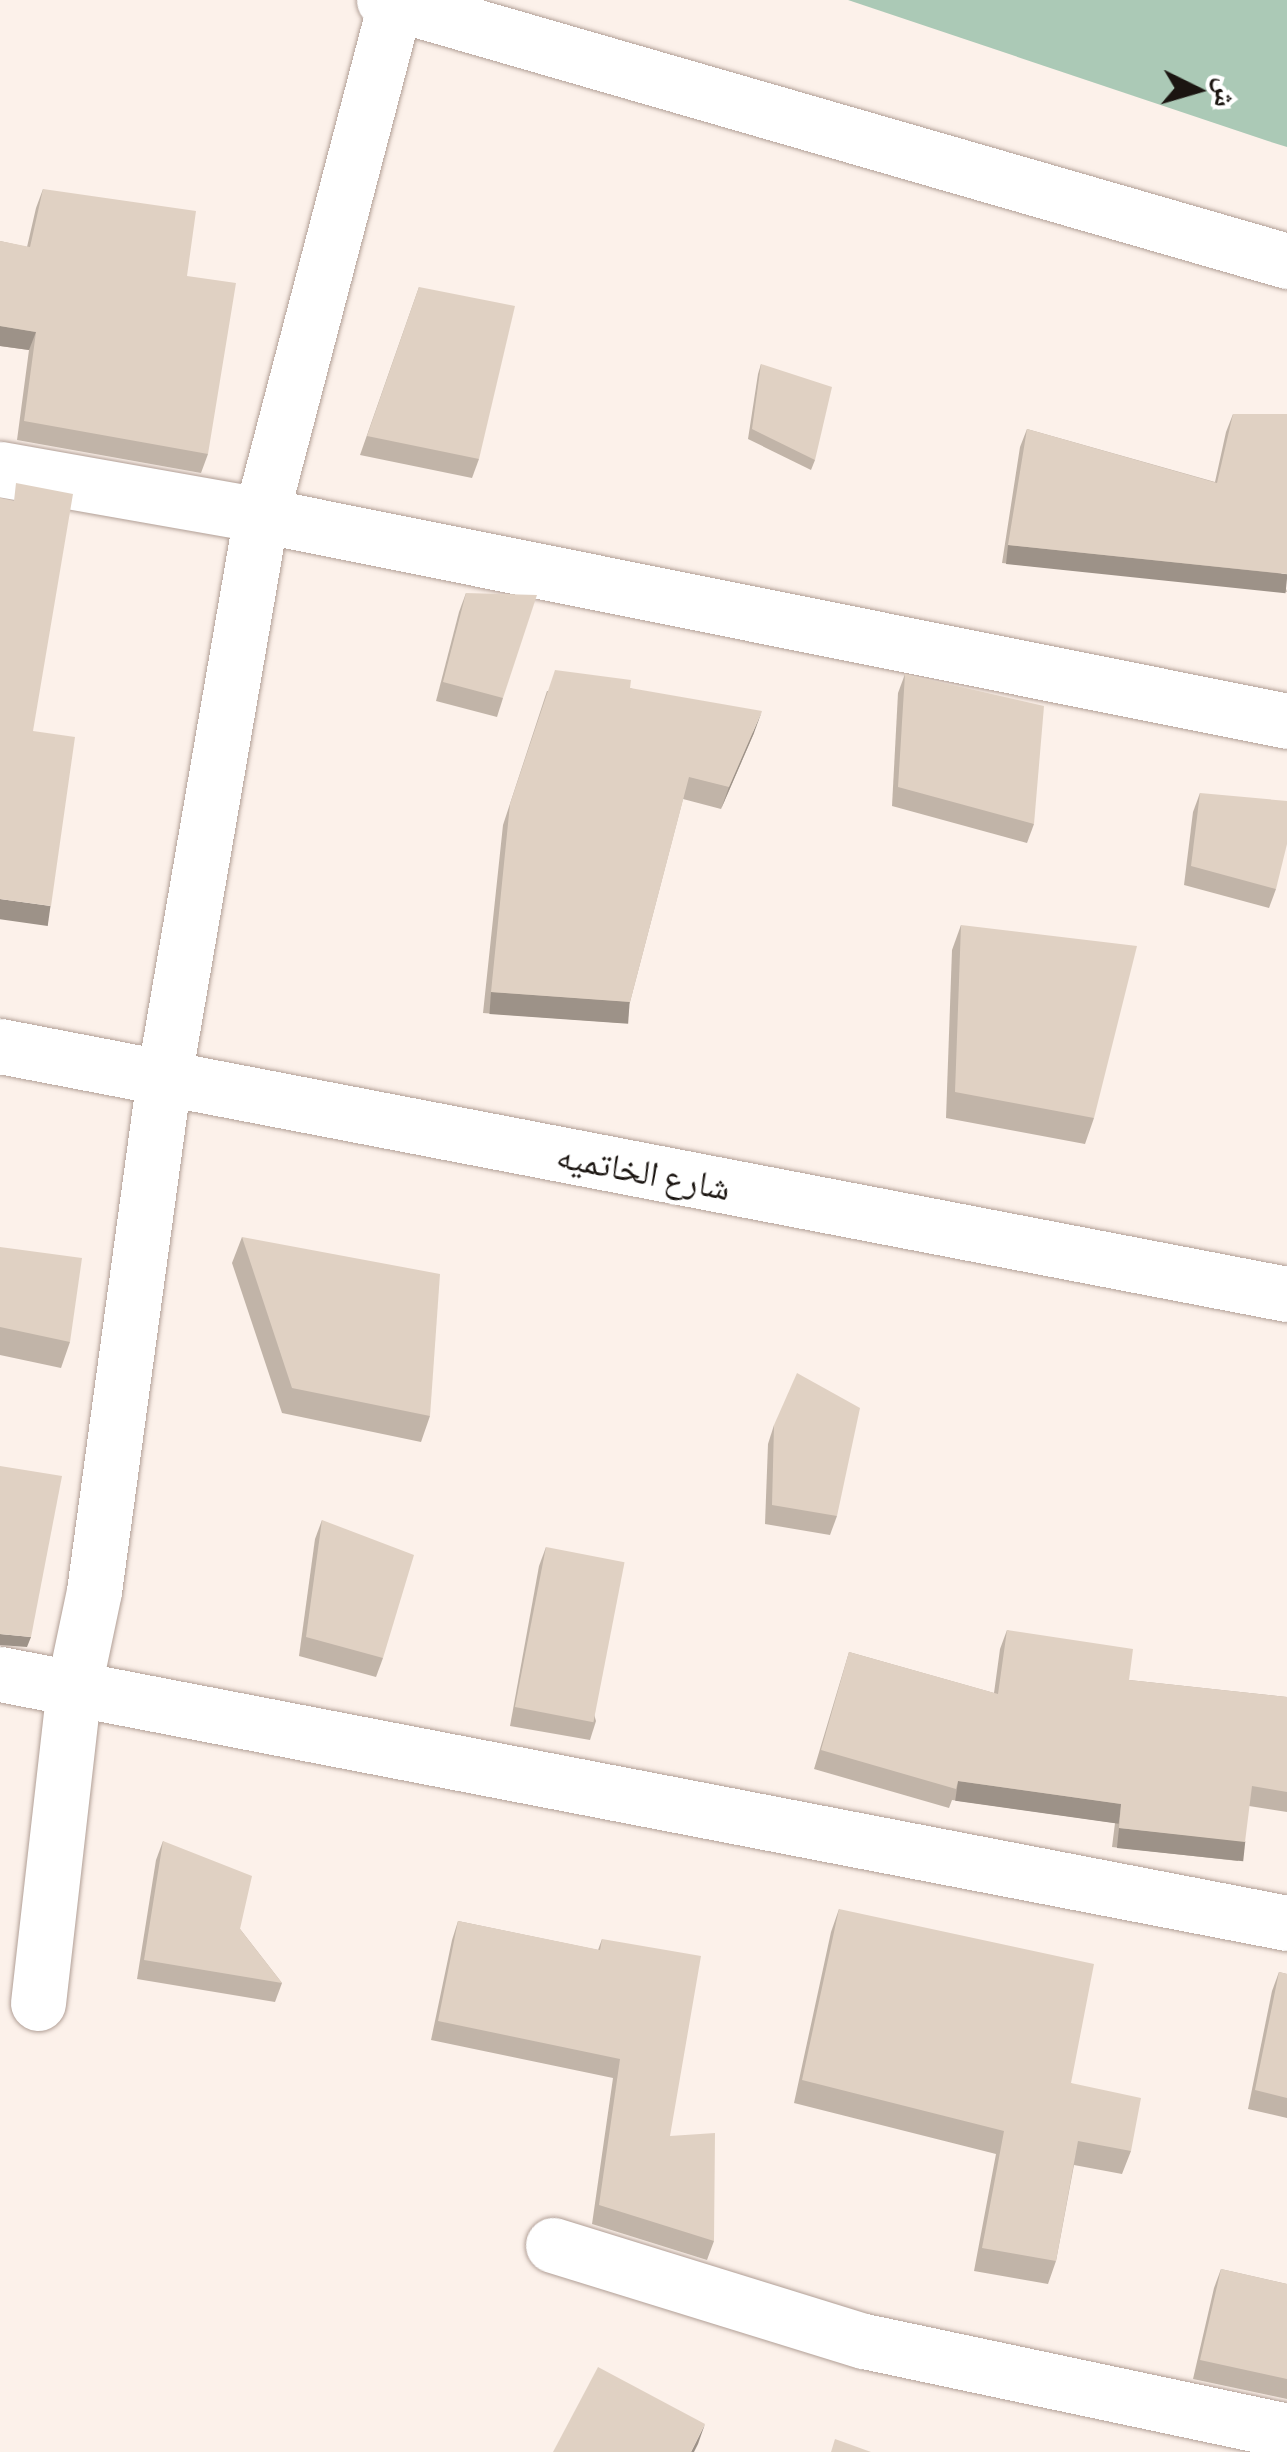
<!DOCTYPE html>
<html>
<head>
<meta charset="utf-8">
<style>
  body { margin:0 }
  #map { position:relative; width:1287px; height:2452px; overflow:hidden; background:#fcf1ea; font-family:Commissioner,"Noto Naskh Arabic",sans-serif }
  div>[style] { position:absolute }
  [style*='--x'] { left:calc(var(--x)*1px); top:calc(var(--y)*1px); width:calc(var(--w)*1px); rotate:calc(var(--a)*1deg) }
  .green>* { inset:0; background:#abc9b6 }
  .roads { filter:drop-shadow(0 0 2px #b19f96) drop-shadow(0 0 2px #b19f96) }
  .minor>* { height:55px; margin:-27.5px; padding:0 27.5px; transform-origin:27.5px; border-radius:27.5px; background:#fff }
  .tertiary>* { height:55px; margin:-27.5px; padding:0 27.5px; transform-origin:27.5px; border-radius:27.5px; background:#fff }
  .wall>* { inset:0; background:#c1b4a8 }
  .shaded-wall>* { inset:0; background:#9d9288; transform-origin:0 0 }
  .building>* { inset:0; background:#e0d1c3; transform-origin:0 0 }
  span { translate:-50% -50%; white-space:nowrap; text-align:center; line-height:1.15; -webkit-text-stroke:9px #fff; paint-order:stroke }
  .street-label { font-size:35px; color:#1b1511 }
  .north { position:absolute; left:1147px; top:40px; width:100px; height:100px; -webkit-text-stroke:8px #fff; paint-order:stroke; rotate:95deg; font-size:28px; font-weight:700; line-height:40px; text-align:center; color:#1b1511 }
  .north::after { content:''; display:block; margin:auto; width:35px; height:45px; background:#1b1511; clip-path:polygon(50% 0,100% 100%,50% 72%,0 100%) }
</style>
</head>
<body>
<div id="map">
  <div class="green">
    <i style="clip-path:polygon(848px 0,1287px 0,1287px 147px,1268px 141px)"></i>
  </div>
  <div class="roads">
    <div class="minor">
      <i style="--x:384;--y:0;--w:940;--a:16.12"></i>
      <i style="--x:0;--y:469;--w:265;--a:10"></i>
      <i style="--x:261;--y:515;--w:1046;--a:11.35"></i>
      <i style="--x:0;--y:1674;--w:1311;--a:10.95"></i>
      <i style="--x:38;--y:2003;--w:319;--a:-83.5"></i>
      <i style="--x:74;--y:1686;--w:97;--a:-78.1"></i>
      <i style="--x:94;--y:1591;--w:519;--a:-82.24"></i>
      <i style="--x:164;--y:1077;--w:570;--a:-80.21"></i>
      <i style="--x:261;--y:515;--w:532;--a:-75.31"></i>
      <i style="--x:553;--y:2245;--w:325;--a:17.2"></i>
      <i style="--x:864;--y:2341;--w:432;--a:12"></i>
    </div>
    <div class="tertiary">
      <i style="--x:0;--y:1046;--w:1311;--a:10.91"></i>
    </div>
  </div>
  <div class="wall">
    <i style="clip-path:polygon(43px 189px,187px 276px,208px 454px,201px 473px,17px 440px,29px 350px,0 346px,0 241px,27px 247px,36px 208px)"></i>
    <i style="clip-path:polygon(419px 287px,479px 459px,472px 478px,360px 455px)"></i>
    <i style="clip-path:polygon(761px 364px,815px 460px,811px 470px,748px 439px,758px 374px)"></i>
    <i style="clip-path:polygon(1233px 414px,1287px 592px,1002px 563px,1020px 447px,1027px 429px,1215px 482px,1226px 432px)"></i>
    <i style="clip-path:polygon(466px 593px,503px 698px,497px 717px,436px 701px,459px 612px)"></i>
    <i style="clip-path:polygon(905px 674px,1034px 824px,1027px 843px,892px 806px,898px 693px)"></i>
    <i style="clip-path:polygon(630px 688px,754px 733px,721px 809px,683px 799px,630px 1002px,622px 1023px,483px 1013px,503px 825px,547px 691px)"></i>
    <i style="clip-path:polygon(1200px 793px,1276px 889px,1269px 908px,1184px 885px,1193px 812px)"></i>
    <i style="clip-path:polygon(961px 925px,1094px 1118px,1085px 1144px,946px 1118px,952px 950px)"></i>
    <i style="clip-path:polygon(242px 1237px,430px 1416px,421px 1442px,282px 1413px,232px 1263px)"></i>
    <i style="clip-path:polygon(0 1247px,70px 1342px,61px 1368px,0 1355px)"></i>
    <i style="clip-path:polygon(774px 1425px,837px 1516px,830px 1535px,765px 1524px,768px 1444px)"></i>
    <i style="clip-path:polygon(322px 1520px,383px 1658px,376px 1677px,299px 1656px,315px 1539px)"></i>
    <i style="clip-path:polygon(546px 1547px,596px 1721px,590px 1740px,510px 1726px,539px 1566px)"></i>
    <i style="clip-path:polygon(1007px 1630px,1129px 1680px,1287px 1697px,1287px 1812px,1249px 1806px,1238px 1861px,1112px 1847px,1115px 1823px,952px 1800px,949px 1808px,814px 1769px,849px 1652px,994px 1693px,1000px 1649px)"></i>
    <i style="clip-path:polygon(163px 1841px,240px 1929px,282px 1983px,275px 2002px,137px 1979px,156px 1860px)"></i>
    <i style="clip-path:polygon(839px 1909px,1071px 2083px,1131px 2151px,1122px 2174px,1074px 2165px,1056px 2261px,1048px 2284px,974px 2271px,996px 2154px,794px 2103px,831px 1932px)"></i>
    <i style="clip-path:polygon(458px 1921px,598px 1950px,602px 1939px,670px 2136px,714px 2241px,707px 2260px,592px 2224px,613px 2078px,431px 2040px,452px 1940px)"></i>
    <i style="clip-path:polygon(1279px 1972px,1287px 1974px,1287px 2118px,1248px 2109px,1272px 1991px)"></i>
    <i style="clip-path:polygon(1221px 2269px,1287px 2284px,1287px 2399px,1193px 2379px,1214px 2288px)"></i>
  </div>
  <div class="shaded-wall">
    <i style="clip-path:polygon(0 326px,36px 332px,29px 350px,0 346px)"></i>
    <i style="left:1008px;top:545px;width:281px;height:19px;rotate:6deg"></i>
    <i style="clip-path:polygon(762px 711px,754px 733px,721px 809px,729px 787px)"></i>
    <i style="left:0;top:899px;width:51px;height:20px;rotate:8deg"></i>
    <i style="left:491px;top:992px;width:139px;height:22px;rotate:4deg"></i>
    <i style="clip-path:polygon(0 1634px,31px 1637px,27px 1647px,0 1645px)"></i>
    <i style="left:958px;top:1781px;width:165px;height:20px;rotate:8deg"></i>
    <i style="left:1119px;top:1828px;width:127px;height:20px;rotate:6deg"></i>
    <i style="clip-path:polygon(705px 2424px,698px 2444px,694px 2452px,691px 2452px)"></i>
  </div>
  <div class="building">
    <i style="clip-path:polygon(43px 189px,196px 211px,187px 276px,236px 283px,208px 454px,24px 421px,36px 332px,0 326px,0 241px,30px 247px)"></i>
    <i style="clip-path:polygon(419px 287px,515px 306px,479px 459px,367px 436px)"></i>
    <i style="clip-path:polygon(761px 364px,832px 387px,815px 460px,752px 429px)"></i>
    <i style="clip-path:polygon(1233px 414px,1287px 414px,1287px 574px,1008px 545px,1027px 429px,1217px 483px)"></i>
    <i style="clip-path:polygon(16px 483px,73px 494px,33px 731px,75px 737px,51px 906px,0 899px,0 498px,14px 501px)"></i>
    <i style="clip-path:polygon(466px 593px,537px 595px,503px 698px,443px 682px)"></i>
    <i style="clip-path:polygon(555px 670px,631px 680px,630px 688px,762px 711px,729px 787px,689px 777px,630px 1002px,491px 992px,510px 804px)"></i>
    <i style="clip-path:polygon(905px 674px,1044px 706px,1034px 824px,898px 787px)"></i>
    <i style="clip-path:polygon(1200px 793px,1287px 801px,1287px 844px,1276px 889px,1191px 866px)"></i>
    <i style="clip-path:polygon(961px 925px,1137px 946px,1094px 1118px,955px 1092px)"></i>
    <i style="clip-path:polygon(242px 1237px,440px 1274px,430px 1416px,292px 1388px)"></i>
    <i style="clip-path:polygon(0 1247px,82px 1258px,70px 1342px,0 1327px)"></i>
    <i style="clip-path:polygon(797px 1373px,860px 1408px,837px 1516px,772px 1505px,774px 1425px)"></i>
    <i style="clip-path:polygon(0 1466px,62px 1476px,31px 1637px,0 1634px)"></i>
    <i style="clip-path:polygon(322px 1520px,414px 1555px,383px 1658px,306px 1637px)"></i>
    <i style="left:546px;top:1547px;width:80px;height:163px;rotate:11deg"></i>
    <i style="clip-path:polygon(1007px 1630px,1133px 1649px,1129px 1680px,1287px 1697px,1287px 1792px,1252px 1786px,1245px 1842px,1119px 1828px,1121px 1804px,958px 1781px,956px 1789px,821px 1750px,849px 1652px,998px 1694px)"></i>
    <i style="clip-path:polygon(163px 1841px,252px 1876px,240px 1929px,282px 1983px,144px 1960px)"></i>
    <i style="clip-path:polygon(839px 1909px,1094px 1964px,1071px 2083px,1141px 2098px,1131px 2151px,1078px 2141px,1056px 2261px,982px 2248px,1004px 2131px,802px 2080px)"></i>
    <i style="clip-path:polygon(458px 1921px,600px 1950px,602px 1939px,701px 1956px,670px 2136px,715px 2133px,714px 2241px,599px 2205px,620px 2059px,438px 2021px)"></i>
    <i style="clip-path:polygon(1279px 1972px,1287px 1974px,1287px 2098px,1255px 2090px)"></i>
    <i style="clip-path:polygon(1221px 2269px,1287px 2284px,1287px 2379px,1200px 2360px)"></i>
    <i style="clip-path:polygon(598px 2367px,705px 2424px,691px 2452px,553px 2452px)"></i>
    <i style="clip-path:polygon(835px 2439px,871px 2452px,831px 2452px)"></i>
  </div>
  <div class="street-label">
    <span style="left:644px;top:1170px;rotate:11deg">شارع الخاتميه</span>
  </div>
  <div class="north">ش</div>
</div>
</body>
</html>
